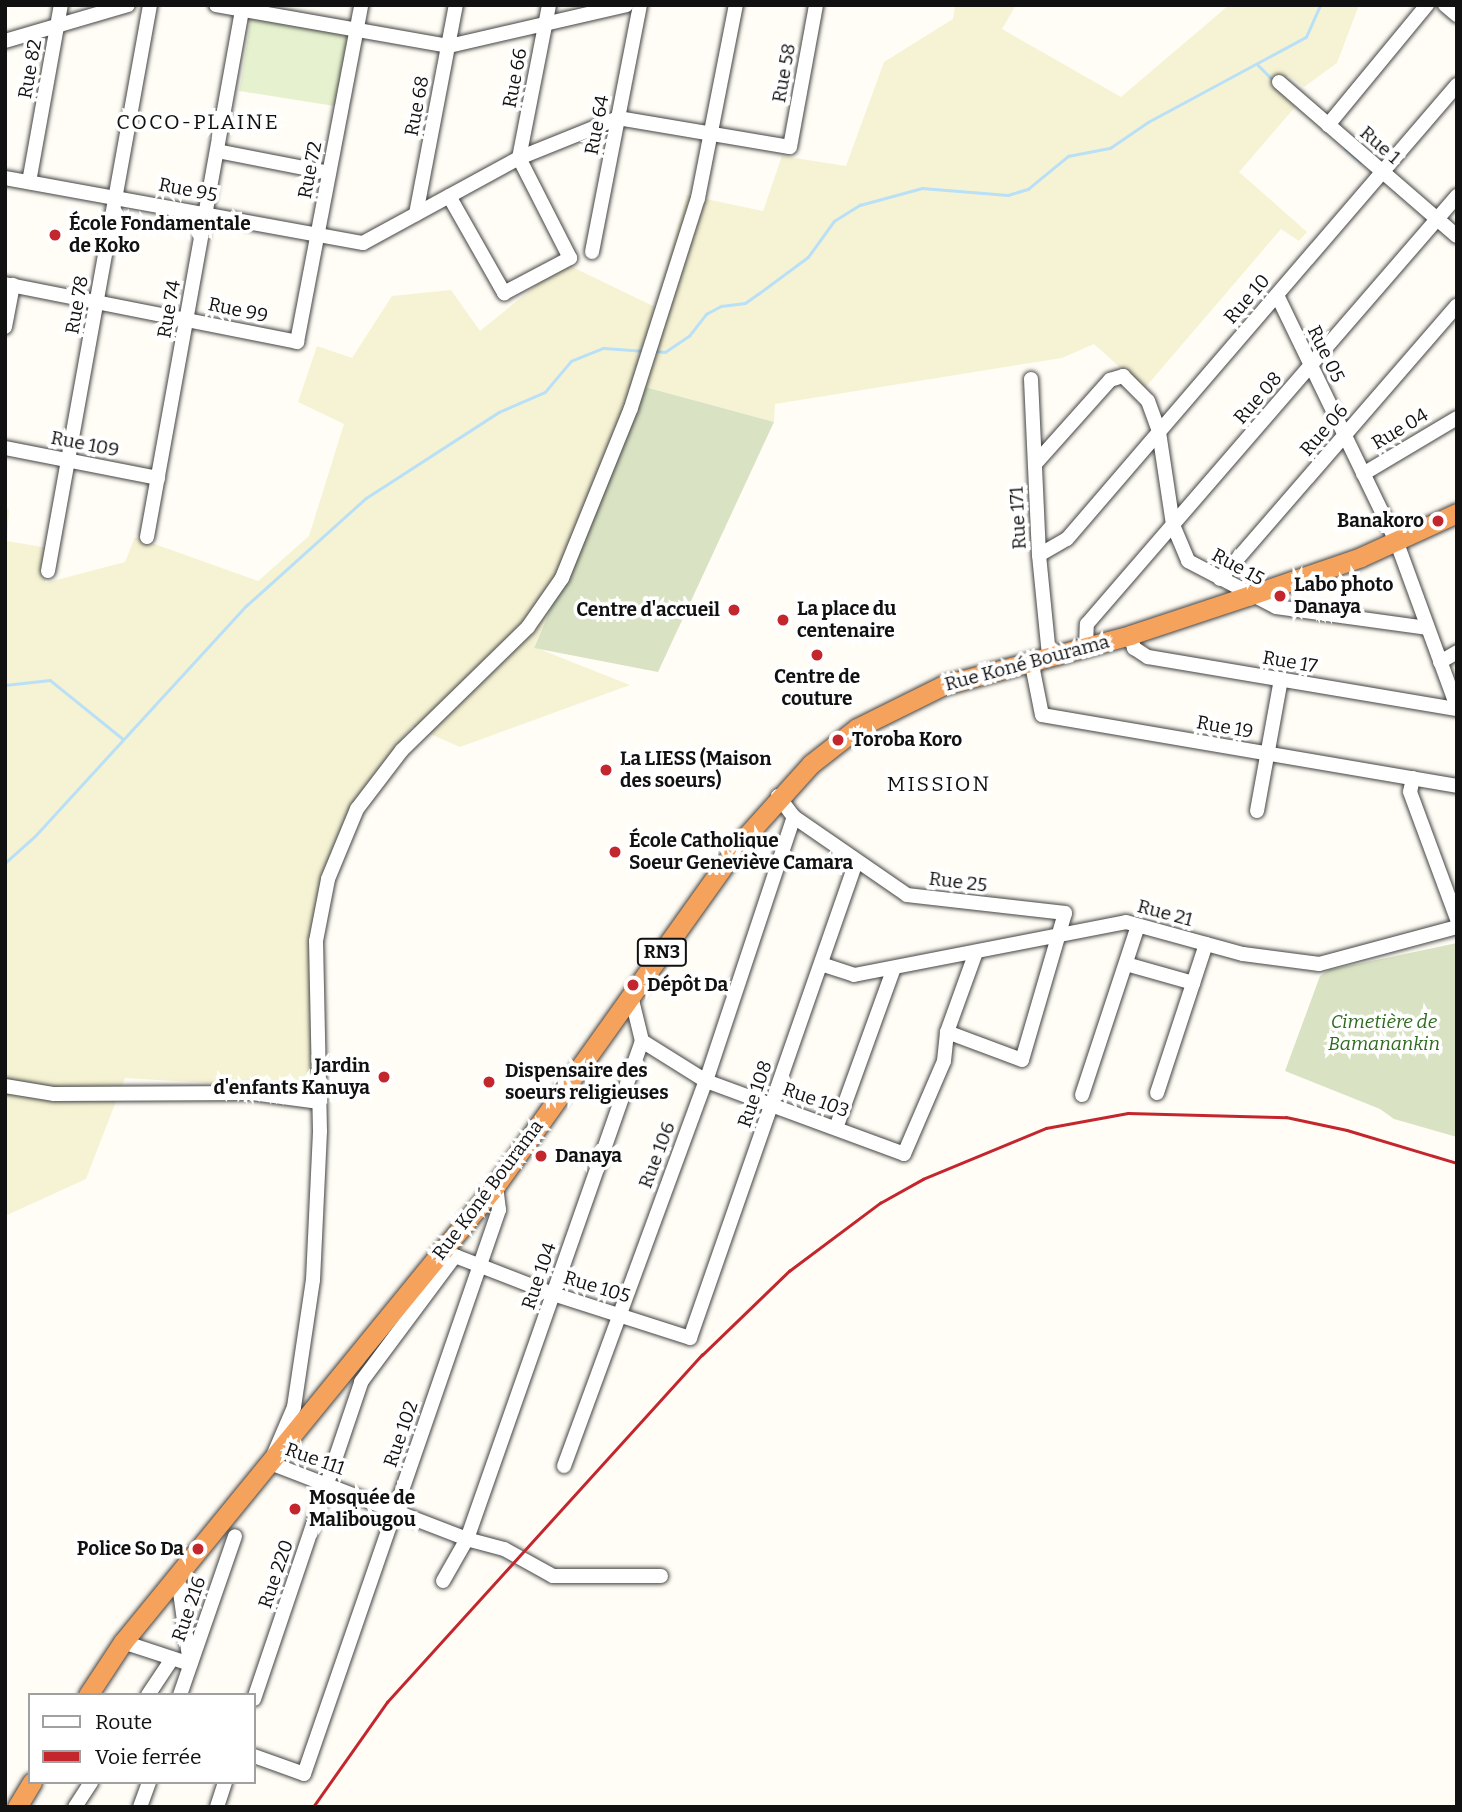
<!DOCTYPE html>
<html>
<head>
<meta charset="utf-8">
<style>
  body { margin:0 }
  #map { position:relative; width:1462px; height:1812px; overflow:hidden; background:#fffdf5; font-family:Bitter,serif }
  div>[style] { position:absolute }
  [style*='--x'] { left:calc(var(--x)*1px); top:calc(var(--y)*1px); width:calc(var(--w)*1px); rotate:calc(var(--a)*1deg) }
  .farmland>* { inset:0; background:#f6f3d4 }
  .cemetery>* { inset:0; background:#d9e3c4 }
  .pitch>* { inset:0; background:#e6f2cf; transform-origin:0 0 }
  .stream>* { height:2.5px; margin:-1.25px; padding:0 1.25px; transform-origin:1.25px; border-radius:1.25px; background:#b9e0f7 }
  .roads { filter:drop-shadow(0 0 2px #444) drop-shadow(0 0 2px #444) }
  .minor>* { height:14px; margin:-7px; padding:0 7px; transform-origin:7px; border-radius:7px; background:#fff }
  .highway>* { height:19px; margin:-9.5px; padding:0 9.5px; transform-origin:9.5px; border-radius:9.5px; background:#f5a25d }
  .rail>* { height:2.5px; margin:-1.25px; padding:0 1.25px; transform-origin:1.25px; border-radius:1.25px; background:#c4262e }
  .dots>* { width:19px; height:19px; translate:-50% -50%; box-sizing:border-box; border:4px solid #fff; border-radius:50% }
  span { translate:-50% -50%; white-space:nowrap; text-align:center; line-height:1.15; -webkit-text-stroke:7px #fff; paint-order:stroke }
  .shield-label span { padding:2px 5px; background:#fff; border:2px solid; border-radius:5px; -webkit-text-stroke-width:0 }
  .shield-label { font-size:18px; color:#111; font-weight:700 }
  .street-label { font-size:19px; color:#111 }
  .poi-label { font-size:19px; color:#111; font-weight:700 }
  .left { translate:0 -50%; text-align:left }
  .right { translate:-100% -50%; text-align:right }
  .park-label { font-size:19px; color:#2f6b1f; font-style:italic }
  .neighbourhood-label { font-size:21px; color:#111; letter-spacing:2px }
  .frame { position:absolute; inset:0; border:7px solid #111; pointer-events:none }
  .legend { position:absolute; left:28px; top:1693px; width:228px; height:91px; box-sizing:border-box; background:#fff; border:2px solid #a0a0a0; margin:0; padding:9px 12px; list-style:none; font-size:21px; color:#111 }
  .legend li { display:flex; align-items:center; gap:14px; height:35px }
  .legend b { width:35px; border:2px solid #a0a0a0 }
</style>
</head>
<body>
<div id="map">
  <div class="farmland">
    <i style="clip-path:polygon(955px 5px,1016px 5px,1002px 29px,1121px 97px,1229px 5px,1359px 5px,1337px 63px,1304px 87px,1288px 75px,1278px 88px,1296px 106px,1239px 172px,1307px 232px,1299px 241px,1281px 229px,1144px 389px,1094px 344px,1062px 358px,775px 404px,774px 422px,645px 387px,534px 647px,630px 685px,460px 747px,412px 726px,354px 802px,321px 885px,310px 1089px,125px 1078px,86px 1179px,5px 1216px,5px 508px,9px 509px,7px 541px,48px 548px,45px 583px,125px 562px,135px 537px,258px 581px,309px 536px,344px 424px,298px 402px,317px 346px,352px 358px,392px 296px,451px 290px,480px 331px,564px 263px,655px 307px,687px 195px,763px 211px,782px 156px,846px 166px,884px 62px,953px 19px)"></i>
  </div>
  <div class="cemetery">
    <i style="clip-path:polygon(645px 387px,774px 422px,658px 672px,534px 648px)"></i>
    <i style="clip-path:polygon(1457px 943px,1457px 1137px,1394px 1119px,1380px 1109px,1285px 1071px,1320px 976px,1329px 970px)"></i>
  </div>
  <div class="pitch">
    <i style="left:252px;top:11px;width:101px;height:81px;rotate:9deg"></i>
  </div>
  <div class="stream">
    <i style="--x:1257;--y:64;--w:24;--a:45"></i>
    <i style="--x:1345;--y:148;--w:21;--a:41"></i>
    <i style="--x:655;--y:351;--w:10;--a:6"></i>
    <i style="--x:665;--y:352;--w:29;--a:-34"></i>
    <i style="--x:689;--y:336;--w:28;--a:-52"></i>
    <i style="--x:706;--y:314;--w:17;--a:-28"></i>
    <i style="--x:721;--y:306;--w:24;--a:-7"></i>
    <i style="--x:745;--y:303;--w:16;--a:-35"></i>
    <i style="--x:758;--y:294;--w:62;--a:-36.5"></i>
    <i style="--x:808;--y:257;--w:44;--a:-54.2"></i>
    <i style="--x:834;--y:221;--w:31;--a:-32"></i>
    <i style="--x:860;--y:205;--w:64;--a:-15.3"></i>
    <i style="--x:922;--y:188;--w:86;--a:4.7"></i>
    <i style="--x:1008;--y:195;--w:21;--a:-17"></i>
    <i style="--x:1028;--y:189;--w:52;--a:-39.5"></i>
    <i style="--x:1068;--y:156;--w:43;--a:-10.8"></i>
    <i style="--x:1110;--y:148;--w:46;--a:-34.4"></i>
    <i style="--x:1148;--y:122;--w:179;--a:-28.3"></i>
    <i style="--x:1306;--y:37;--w:35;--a:-66"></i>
    <i style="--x:5;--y:685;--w:45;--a:-6.3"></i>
    <i style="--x:50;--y:680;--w:94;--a:38.9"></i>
    <i style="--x:5;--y:863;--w:40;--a:-42"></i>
    <i style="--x:35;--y:836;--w:312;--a:-47.5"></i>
    <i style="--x:246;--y:606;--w:161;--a:-42"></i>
    <i style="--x:366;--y:498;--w:158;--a:-32.9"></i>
    <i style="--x:499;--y:412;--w:50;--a:-23.5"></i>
    <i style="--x:545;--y:392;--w:40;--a:-50"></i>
    <i style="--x:571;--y:361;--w:35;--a:-22"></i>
    <i style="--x:604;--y:348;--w:41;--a:4.2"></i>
  </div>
  <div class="roads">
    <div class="minor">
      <i style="--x:216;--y:5;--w:237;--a:10"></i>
      <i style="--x:449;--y:46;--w:182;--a:-13"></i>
      <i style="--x:1445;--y:5;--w:16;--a:40"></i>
      <i style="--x:5;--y:41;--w:128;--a:-16.3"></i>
      <i style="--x:1279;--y:82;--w:235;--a:40.9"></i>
      <i style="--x:1328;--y:125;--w:156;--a:-50.5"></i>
      <i style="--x:217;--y:151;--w:114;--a:11.1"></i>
      <i style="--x:5;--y:178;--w:364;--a:10.3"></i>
      <i style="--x:363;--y:243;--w:178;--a:-28.6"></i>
      <i style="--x:519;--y:158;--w:107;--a:-22"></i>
      <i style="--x:618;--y:118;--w:174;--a:9.6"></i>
      <i style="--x:790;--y:147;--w:144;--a:-79.6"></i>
      <i style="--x:29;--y:182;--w:180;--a:-79.8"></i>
      <i style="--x:449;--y:196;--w:112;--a:60.4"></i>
      <i style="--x:504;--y:293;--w:75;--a:-27.9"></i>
      <i style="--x:570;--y:258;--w:112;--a:-117"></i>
      <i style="--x:519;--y:158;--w:156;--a:-78.9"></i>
      <i style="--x:416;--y:214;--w:213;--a:-79.2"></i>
      <i style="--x:592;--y:252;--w:252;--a:-79"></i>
      <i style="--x:5;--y:284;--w:298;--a:11.2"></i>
      <i style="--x:297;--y:342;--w:343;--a:-79.2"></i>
      <i style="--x:1277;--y:295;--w:276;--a:64.2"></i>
      <i style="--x:1397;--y:543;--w:175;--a:69.9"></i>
      <i style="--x:5;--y:327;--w:43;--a:-79.2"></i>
      <i style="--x:1031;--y:379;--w:176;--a:87.4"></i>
      <i style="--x:1039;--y:555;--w:100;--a:84.3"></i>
      <i style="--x:5;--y:448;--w:156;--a:11.1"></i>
      <i style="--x:1035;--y:464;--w:113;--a:-48.2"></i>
      <i style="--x:1110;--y:380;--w:14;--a:-17"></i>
      <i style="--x:1123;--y:376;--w:35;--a:45"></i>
      <i style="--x:1148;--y:401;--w:33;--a:70"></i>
      <i style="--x:1159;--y:432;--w:94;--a:81.4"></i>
      <i style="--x:1173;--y:525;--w:39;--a:67"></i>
      <i style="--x:1188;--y:561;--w:99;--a:27.6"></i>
      <i style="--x:1276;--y:607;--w:152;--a:7.9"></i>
      <i style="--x:1363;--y:474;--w:109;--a:-30.8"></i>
      <i style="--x:147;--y:537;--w:541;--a:-79.77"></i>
      <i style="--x:1039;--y:555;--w:32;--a:-30"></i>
      <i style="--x:1067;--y:539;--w:599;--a:-49.34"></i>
      <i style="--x:48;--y:571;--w:575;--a:-79.78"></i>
      <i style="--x:1220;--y:579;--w:362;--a:-49.1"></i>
      <i style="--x:1130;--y:635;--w:14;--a:73"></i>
      <i style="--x:1134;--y:648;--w:17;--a:33"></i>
      <i style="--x:1148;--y:657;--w:313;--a:9.6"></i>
      <i style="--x:1086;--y:647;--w:23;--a:-88"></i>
      <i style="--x:1087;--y:624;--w:566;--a:-49.16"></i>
      <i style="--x:1031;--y:660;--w:56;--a:78.7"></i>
      <i style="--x:1042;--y:715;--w:421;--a:9.7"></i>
      <i style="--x:1440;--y:662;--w:20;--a:-30"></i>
      <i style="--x:1413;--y:778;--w:14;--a:102"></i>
      <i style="--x:1410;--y:792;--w:135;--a:69.7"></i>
      <i style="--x:778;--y:796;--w:26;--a:53"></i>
      <i style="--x:794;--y:817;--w:137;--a:34.6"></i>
      <i style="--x:907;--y:895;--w:159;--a:6.5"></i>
      <i style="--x:1065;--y:913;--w:153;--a:106.3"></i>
      <i style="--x:1022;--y:1060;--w:80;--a:-159.5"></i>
      <i style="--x:1257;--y:811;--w:134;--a:-79.7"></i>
      <i style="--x:821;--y:964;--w:35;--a:18"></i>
      <i style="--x:854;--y:975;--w:277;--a:-11"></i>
      <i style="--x:1126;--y:922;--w:121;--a:15.3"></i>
      <i style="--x:1243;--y:954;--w:77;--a:7.5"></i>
      <i style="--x:1319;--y:964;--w:143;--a:-15"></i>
      <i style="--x:1126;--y:964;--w:70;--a:15.8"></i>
      <i style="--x:642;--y:1041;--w:75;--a:32"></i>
      <i style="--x:706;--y:1081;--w:211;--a:20.2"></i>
      <i style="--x:904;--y:1154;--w:101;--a:-66.7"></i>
      <i style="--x:944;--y:1061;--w:29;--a:-84"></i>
      <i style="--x:947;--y:1032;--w:85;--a:-70.1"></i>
      <i style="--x:5;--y:1086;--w:50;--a:9.3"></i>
      <i style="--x:54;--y:1094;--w:198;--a:-0.3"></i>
      <i style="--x:252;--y:1093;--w:68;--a:7.7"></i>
      <i style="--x:1157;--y:1093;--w:157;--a:-71.8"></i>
      <i style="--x:1082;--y:1095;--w:178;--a:-71.7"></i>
      <i style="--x:836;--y:1128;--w:170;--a:-70.1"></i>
      <i style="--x:564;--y:1466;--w:410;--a:-69.8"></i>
      <i style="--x:706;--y:1081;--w:278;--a:-71.6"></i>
      <i style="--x:661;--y:1576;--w:108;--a:180"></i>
      <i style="--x:553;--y:1576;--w:56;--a:-151.1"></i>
      <i style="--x:504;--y:1549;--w:38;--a:-165"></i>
      <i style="--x:467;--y:1539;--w:211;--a:-158.9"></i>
      <i style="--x:270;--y:1463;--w:61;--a:-66.8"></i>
      <i style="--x:294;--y:1407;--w:128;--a:-81.5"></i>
      <i style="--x:313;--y:1280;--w:149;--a:-87.3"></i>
      <i style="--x:320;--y:1131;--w:190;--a:-91.2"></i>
      <i style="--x:316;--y:941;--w:63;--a:-79"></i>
      <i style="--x:328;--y:879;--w:76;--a:-67.5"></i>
      <i style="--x:357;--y:809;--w:74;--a:-52.7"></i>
      <i style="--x:402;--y:750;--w:176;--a:-44.3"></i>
      <i style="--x:528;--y:627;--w:60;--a:-55.2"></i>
      <i style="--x:562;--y:578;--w:183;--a:-67.9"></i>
      <i style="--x:631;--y:408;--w:220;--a:-72.3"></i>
      <i style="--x:698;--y:198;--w:197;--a:-78.9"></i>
      <i style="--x:443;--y:1581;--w:48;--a:-60.3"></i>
      <i style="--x:467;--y:1539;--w:528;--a:-70.64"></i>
      <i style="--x:642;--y:1041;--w:46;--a:-103.7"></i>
      <i style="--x:123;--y:1642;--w:71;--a:18.2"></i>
      <i style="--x:190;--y:1664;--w:88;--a:-97.9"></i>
      <i style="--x:148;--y:1695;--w:43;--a:-56.3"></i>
      <i style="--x:180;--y:1695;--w:168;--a:-70.9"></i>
      <i style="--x:254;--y:1699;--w:335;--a:-71.3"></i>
      <i style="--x:361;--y:1382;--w:157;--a:-53.3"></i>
      <i style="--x:455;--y:1256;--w:105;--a:21.2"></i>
      <i style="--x:553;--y:1294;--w:144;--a:17.8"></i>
      <i style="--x:690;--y:1338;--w:504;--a:-70.77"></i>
      <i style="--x:254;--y:1756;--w:53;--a:19.8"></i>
      <i style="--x:304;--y:1774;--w:597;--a:-70.93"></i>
      <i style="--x:499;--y:1210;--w:25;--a:-97"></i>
      <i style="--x:75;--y:1807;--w:30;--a:-57"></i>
      <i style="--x:140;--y:1807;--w:27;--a:-70"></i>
      <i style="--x:217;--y:1807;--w:26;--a:-72"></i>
    </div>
    <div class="highway">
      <i style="--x:88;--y:1695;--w:64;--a:-56.6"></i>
      <i style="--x:123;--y:1642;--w:590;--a:-50.78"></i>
      <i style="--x:496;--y:1185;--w:419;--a:-54.5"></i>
      <i style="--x:739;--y:844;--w:108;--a:-48"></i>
      <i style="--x:811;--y:764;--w:58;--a:-38"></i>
      <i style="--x:857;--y:728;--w:97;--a:-26.3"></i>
      <i style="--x:944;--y:685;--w:193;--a:-15"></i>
      <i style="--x:1130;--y:635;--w:124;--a:-18.3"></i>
      <i style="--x:1248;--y:596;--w:120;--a:-19"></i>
      <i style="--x:1361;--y:557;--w:106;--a:-24.6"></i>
      <i style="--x:17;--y:1807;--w:29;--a:-59"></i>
    </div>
  </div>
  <div class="rail">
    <i style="--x:313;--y:1807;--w:128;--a:-54.8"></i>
    <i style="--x:387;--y:1702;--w:469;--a:-47.8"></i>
    <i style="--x:702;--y:1355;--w:121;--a:-44"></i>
    <i style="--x:789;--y:1271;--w:114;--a:-36.8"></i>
    <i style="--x:880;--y:1203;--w:49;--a:-29.2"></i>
    <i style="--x:923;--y:1179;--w:133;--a:-22.5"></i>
    <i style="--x:1046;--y:1128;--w:83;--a:-10.4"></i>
    <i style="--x:1128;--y:1113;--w:158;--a:1.5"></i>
    <i style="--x:1286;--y:1117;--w:62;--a:12"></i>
    <i style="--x:1347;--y:1130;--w:115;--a:16.7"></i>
  </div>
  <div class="dots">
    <i style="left:55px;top:235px;background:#c4262e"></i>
    <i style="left:1438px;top:521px;background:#c4262e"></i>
    <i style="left:1280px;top:596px;background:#c4262e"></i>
    <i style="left:734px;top:610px;background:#c4262e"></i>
    <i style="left:783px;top:620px;background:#c4262e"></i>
    <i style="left:817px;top:655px;background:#c4262e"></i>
    <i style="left:838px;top:740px;background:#c4262e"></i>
    <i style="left:606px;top:770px;background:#c4262e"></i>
    <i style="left:615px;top:852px;background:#c4262e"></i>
    <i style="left:633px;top:985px;background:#c4262e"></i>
    <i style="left:384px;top:1077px;background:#c4262e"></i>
    <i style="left:489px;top:1082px;background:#c4262e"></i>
    <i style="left:541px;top:1156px;background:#c4262e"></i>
    <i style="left:295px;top:1509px;background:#c4262e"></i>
    <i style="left:198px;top:1549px;background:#c4262e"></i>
  </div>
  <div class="shield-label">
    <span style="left:662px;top:952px">RN3</span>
  </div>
  <div class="street-label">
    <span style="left:30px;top:69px;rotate:-80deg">Rue 82</span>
    <span style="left:784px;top:73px;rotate:-80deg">Rue 58</span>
    <span style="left:515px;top:78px;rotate:-79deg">Rue 66</span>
    <span style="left:417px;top:106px;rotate:-79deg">Rue 68</span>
    <span style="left:597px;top:125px;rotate:-79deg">Rue 64</span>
    <span style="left:1380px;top:145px;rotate:41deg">Rue 1</span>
    <span style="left:310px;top:170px;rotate:-79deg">Rue 72</span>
    <span style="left:188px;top:190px;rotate:11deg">Rue 95</span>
    <span style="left:1247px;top:299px;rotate:-49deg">Rue 10</span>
    <span style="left:77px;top:305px;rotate:-80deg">Rue 78</span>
    <span style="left:169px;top:309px;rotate:-80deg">Rue 74</span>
    <span style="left:238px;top:310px;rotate:12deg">Rue 99</span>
    <span style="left:1326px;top:354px;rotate:64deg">Rue 05</span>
    <span style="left:1258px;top:398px;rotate:-49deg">Rue 08</span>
    <span style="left:1400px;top:429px;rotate:-31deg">Rue 04</span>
    <span style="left:1324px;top:430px;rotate:-49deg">Rue 06</span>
    <span style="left:85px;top:444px;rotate:11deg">Rue 109</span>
    <span style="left:1018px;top:518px;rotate:-93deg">Rue 171</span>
    <span style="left:1238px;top:567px;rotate:29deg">Rue 15</span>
    <span style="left:1290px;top:662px;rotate:10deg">Rue 17</span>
    <span style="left:1027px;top:663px;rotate:-15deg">Rue Koné Bourama</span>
    <span style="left:1225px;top:727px;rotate:10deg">Rue 19</span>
    <span style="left:958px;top:882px;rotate:7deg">Rue 25</span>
    <span style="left:1165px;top:913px;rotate:15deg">Rue 21</span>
    <span style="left:755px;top:1094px;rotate:-71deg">Rue 108</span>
    <span style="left:816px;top:1100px;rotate:20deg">Rue 103</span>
    <span style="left:657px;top:1155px;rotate:-69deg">Rue 106</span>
    <span style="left:488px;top:1190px;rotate:-53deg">Rue Koné Bourama</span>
    <span style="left:539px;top:1276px;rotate:-71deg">Rue 104</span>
    <span style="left:597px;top:1287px;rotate:17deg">Rue 105</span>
    <span style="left:401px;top:1434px;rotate:-71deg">Rue 102</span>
    <span style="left:315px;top:1459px;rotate:20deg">Rue 111</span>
    <span style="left:276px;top:1574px;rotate:-71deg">Rue 220</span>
    <span style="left:189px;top:1609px;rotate:-71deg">Rue 216</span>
  </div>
  <div class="poi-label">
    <span class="left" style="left:69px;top:235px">École Fondamentale<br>de Koko</span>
    <span class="right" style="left:1424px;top:521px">Banakoro</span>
    <span class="left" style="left:1294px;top:596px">Labo photo<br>Danaya</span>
    <span class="left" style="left:797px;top:620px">La place du<br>centenaire</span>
    <span class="right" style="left:720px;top:610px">Centre d'accueil</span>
    <span style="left:817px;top:688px">Centre de<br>couture</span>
    <span class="left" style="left:852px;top:740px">Toroba Koro</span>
    <span class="left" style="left:620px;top:770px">La LIESS (Maison<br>des soeurs)</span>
    <span class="left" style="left:629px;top:852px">École Catholique<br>Soeur Geneviève Camara</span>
    <span class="left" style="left:647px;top:985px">Dépôt Da</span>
    <span class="right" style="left:370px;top:1077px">Jardin<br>d'enfants Kanuya</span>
    <span class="left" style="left:505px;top:1082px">Dispensaire des<br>soeurs religieuses</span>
    <span class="left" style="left:555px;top:1156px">Danaya</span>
    <span class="left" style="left:309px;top:1509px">Mosquée de<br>Malibougou</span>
    <span class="right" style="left:184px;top:1549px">Police So Da</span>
  </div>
  <div class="park-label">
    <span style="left:1384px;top:1033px">Cimetière de<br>Bamanankin</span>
  </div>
  <div class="neighbourhood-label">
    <span style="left:198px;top:122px">COCO-PLAINE</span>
    <span style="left:939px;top:784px">MISSION</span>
  </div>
  <div class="frame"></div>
  <ul class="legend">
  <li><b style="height:9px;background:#fff"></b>Route</li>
  <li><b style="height:9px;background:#c4262e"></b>Voie ferrée</li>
  </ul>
</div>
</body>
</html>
